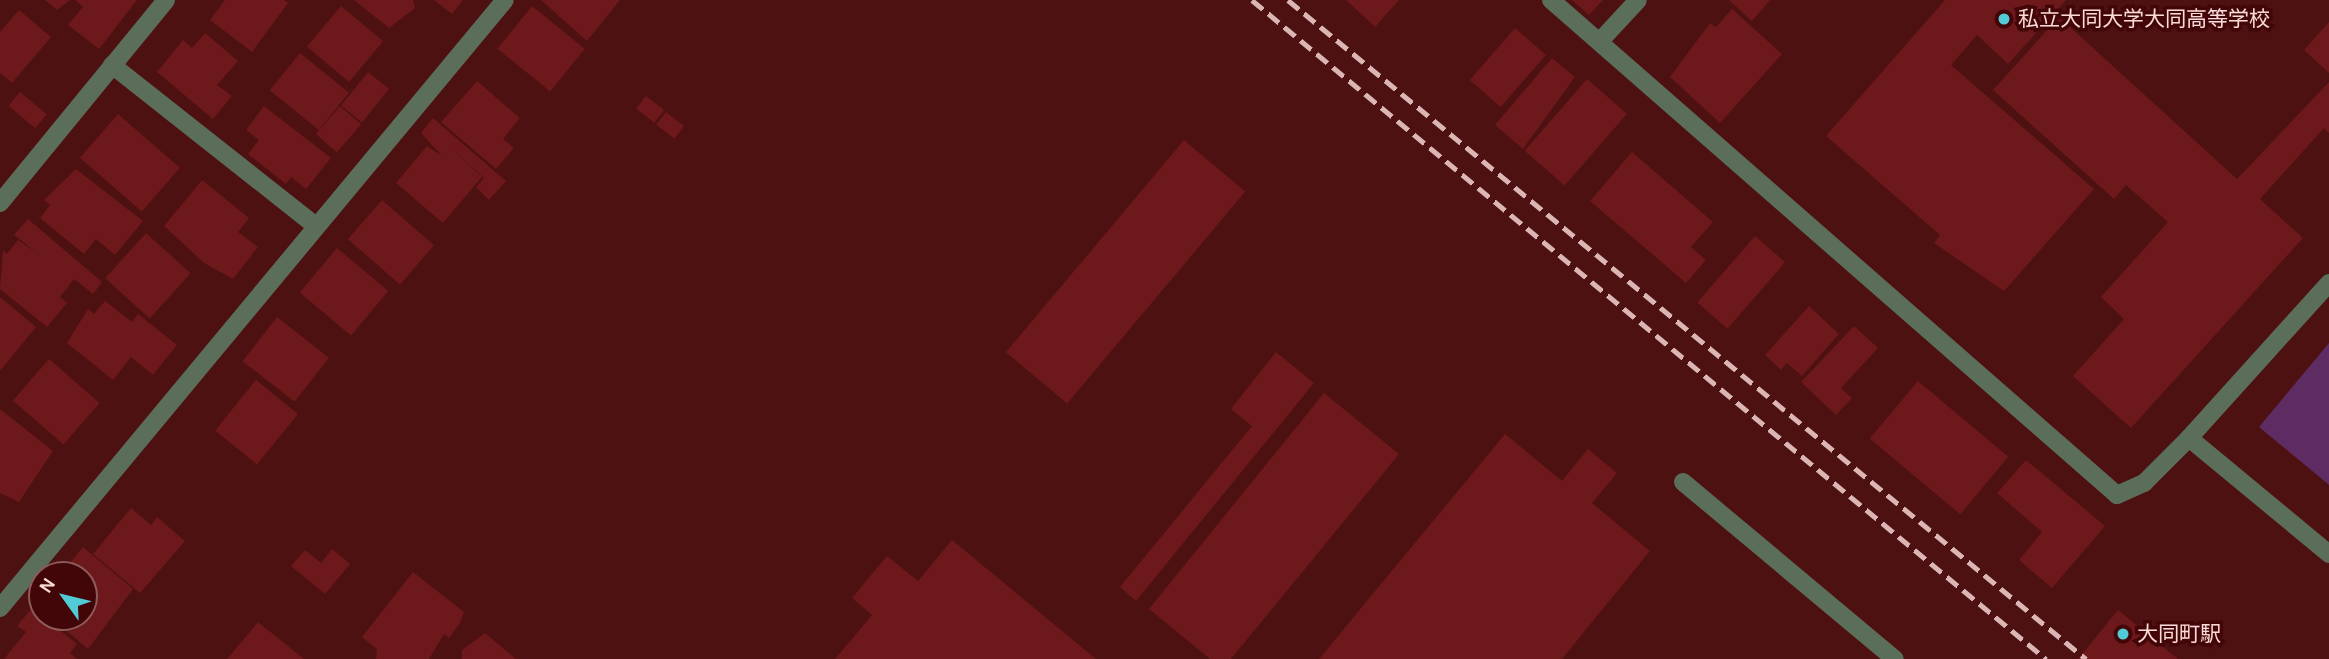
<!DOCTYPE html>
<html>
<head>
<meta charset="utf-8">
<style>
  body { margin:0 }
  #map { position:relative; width:2329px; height:659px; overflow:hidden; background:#4d1112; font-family:Karla,"Noto Sans JP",sans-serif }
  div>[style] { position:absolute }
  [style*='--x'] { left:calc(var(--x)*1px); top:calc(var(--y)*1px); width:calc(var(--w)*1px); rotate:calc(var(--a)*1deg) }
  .green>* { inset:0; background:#5e2b63 }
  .building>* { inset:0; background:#6d181a; transform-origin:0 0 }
  .service>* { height:18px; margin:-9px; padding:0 9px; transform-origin:9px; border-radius:9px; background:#5a6e59 }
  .minor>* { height:18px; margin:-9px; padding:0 9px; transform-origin:9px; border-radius:9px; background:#5a6e59 }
  .rail>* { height:5px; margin-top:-2.5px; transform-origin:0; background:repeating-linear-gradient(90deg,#dbb6b4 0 14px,transparent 0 21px) }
  .dots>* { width:19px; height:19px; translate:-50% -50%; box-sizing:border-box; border:4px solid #420508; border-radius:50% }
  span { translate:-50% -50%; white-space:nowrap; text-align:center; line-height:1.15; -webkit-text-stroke:7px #420508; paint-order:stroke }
  .poi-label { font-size:21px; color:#fbdbd8 }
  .left { translate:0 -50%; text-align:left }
  .north { position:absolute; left:28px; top:561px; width:70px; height:70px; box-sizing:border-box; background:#420508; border:2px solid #8c5b5b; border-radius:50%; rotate:304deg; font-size:19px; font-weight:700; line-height:28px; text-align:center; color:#fbdbd8 }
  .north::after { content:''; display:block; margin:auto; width:24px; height:32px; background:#52cbd7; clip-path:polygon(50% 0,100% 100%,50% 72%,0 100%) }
</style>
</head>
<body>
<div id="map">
  <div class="green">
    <i style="clip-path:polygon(2329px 343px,2329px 485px,2259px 427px)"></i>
  </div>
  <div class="building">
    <i style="clip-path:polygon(45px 0,70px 0,57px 10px)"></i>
    <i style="clip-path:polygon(75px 0,137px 0,99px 49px,68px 25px,83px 7px)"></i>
    <i style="clip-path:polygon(225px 0,284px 0,288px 3px,252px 52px,210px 20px)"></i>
    <i style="clip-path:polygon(354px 0,413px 0,415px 8px,389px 28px)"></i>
    <i style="clip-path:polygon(434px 0,463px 0,452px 14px)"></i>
    <i style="clip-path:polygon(541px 0,620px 0,587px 41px)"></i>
    <i style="clip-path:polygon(1346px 0,1399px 0,1375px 27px)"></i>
    <i style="clip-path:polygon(1572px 0,1603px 0,1589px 15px)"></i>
    <i style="clip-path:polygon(1729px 0,1770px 0,1752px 21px)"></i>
    <i style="clip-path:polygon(1945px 0,2066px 0,2008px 64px,1977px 35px,1951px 65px,2094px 189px,2004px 291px,1934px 243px,1940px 235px,1826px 136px)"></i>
    <i style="left:341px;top:6px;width:55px;height:53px;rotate:40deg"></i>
    <i style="left:532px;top:6px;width:68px;height:55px;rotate:39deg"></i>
    <i style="clip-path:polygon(1732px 9px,1782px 54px,1720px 123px,1670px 77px,1710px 23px,1716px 27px)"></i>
    <i style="clip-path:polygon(19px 10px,51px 37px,12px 83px,0 73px,0 32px)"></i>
    <i style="clip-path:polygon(2059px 17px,2237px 179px,2329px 82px,2329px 133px,2324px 128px,2260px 199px,2303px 238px,2131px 428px,2073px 376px,2124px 319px,2101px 297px,2168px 222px,2126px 185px,2114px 199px,1993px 90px)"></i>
    <i style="clip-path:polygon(2329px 22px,2329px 73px,2304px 50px)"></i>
    <i style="left:1515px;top:28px;width:41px;height:69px;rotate:41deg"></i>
    <i style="clip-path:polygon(205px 33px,238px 61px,217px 85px,232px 96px,213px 119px,157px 72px,183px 40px,192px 48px)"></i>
    <i style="left:300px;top:53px;width:63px;height:48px;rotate:39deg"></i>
    <i style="clip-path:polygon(1552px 58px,1575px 77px,1523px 149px,1495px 125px)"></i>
    <i style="left:368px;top:72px;width:27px;height:43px;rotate:39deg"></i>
    <i style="left:1587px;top:79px;width:53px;height:95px;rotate:41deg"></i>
    <i style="clip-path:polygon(477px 81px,520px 118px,503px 139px,514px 148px,496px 169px,441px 122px)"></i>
    <i style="left:20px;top:92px;width:35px;height:18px;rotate:40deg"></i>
    <i style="left:646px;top:96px;width:23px;height:16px;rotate:38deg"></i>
    <i style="clip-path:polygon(264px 106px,331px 158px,306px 189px,291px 177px,286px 184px,248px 154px,259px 140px,246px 130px)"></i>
    <i style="left:340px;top:106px;width:28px;height:37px;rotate:41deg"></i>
    <i style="left:666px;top:112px;width:23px;height:16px;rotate:38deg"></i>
    <i style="left:118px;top:114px;width:82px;height:58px;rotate:41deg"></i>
    <i style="clip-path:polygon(433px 118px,506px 181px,489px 200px,476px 187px,484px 178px,449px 146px,482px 177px,443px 223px,396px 183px,427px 146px,442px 156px,421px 133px)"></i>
    <i style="left:1184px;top:140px;width:80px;height:277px;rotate:40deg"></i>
    <i style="clip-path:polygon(1632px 152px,1713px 222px,1691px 247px,1706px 260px,1686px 283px,1590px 201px)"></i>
    <i style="clip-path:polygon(76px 169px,143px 221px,115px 255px,96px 239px,84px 254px,40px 218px,50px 205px,44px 200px)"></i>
    <i style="clip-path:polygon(202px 180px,249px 218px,238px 232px,258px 247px,233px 279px,204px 263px,164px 226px)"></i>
    <i style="left:382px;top:200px;width:69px;height:52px;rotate:41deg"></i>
    <i style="clip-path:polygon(28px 219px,102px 282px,93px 294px,74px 279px,60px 297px,67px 303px,47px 327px,0 289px,3px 251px,7px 254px,18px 240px,39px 254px,14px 235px)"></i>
    <i style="left:146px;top:233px;width:60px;height:61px;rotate:42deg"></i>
    <i style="left:1755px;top:236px;width:40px;height:88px;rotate:41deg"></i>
    <i style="left:337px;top:248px;width:67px;height:58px;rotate:40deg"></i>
    <i style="clip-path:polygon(0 297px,36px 327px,0 371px)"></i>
    <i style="clip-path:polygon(105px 301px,132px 322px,138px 314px,177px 345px,153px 375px,131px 357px,113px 380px,67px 343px,88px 309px,94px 314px)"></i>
    <i style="clip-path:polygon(1809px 306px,1839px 334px,1802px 376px,1787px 363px,1781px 370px,1765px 355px)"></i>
    <i style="left:277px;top:317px;width:66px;height:56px;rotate:38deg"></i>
    <i style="clip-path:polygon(1854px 326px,1878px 348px,1841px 388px,1852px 398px,1836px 415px,1801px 382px)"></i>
    <i style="clip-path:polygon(1276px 352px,1314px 383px,1136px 601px,1120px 587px,1252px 426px,1231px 409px)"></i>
    <i style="left:49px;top:359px;width:67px;height:55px;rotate:41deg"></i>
    <i style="left:256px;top:380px;width:54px;height:65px;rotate:39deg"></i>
    <i style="left:1918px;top:381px;width:118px;height:75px;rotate:40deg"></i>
    <i style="clip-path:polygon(1324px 393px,1399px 454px,1231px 659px,1210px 659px,1149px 609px)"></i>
    <i style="clip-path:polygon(0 409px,53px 451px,19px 502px,0 493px)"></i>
    <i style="clip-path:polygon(1505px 434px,1562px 481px,1588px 449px,1617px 473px,1592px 503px,1650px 551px,1562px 659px,1319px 659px)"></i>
    <i style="clip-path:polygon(2026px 460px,2105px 526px,2052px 588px,2019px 560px,2042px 532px,1997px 493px)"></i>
    <i style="clip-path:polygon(131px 508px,151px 525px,157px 517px,185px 541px,140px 593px,93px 554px)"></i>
    <i style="clip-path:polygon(952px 540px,1096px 659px,835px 659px,872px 615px,852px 598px,887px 556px,918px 581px)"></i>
    <i style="clip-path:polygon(83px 547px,133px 589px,88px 649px,50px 617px,84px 617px,84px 575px,64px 570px)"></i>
    <i style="clip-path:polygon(332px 549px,350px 564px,325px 594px,291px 566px,305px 550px,321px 563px)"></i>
    <i style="clip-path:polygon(413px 572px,464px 612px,460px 623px,449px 638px,444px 634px,429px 659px,376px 659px,377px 649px,362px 637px)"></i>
    <i style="clip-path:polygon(32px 608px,77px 644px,70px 653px,77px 659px,4px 659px,26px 632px,17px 626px)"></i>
    <i style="clip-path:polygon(2118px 610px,2178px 659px,2078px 659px)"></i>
    <i style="clip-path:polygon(258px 622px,304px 659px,227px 659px)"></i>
    <i style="clip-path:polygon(485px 633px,516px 659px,462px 659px,462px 650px)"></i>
  </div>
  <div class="service">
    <i style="--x:1683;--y:482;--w:276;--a:39.9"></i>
  </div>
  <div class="minor">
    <i style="--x:1551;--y:0;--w:752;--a:41.17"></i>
    <i style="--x:2117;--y:495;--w:30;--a:-24"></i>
    <i style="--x:2144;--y:483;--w:64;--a:-45"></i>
    <i style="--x:2189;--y:438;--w:209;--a:-47.9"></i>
    <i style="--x:1601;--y:40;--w:54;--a:-47.2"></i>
    <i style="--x:112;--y:65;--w:260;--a:38.3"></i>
    <i style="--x:0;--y:203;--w:262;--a:-50.7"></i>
    <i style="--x:2189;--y:438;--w:182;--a:39.6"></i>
    <i style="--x:0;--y:608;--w:790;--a:-50.29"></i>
  </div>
  <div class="rail">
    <i style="--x:1252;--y:0;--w:1032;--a:39.69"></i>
    <i style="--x:1288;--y:0;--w:1035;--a:39.55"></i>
  </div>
  <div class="dots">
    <i style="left:2004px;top:19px;background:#52cbd7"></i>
    <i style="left:2123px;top:634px;background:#52cbd7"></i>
  </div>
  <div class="poi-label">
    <span class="left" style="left:2018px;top:19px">私立大同大学大同高等学校</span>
    <span class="left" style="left:2137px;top:634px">大同町駅</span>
  </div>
  <div class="north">N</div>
</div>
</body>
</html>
